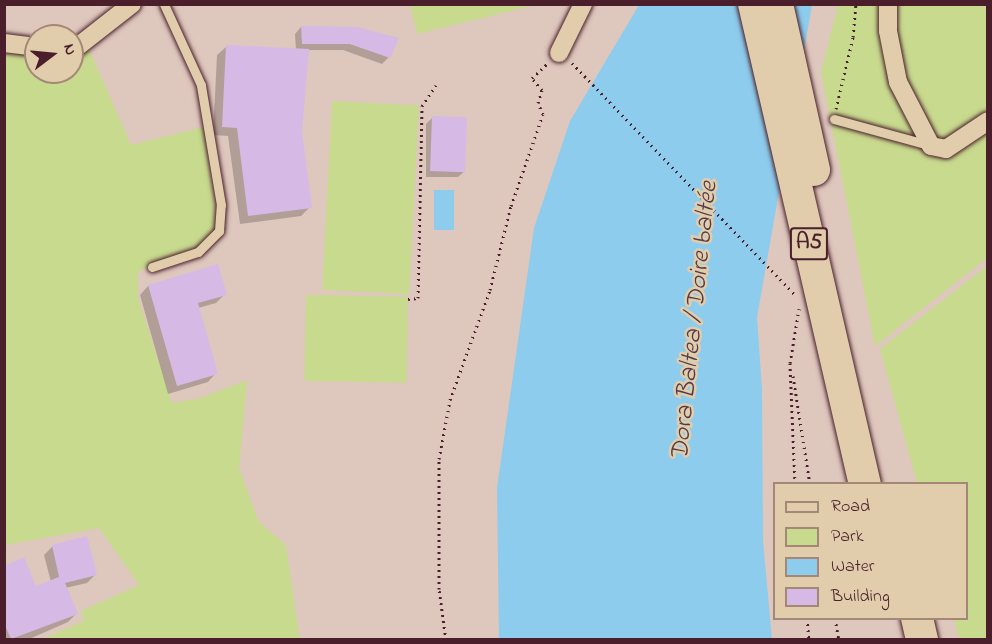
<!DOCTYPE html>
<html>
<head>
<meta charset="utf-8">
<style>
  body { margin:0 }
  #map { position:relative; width:992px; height:644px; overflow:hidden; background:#dec7bd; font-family:"Indie Flower",sans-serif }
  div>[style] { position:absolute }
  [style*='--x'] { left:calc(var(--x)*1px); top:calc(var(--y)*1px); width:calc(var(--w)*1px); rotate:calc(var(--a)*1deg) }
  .green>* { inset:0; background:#c8da8e; transform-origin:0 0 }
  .water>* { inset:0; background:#8dcced; transform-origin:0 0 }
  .shadow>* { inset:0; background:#0003 }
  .building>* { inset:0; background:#d7b9e6; transform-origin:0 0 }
  .path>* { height:3px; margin-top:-1.5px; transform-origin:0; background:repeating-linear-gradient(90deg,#4a1f2b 0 1.5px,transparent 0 6px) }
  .roads { filter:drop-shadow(0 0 2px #4a1f2b) drop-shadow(0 0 2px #4a1f2b) }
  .service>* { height:9px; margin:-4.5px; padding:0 4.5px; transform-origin:4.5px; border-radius:4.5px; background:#e1cdac }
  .minor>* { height:18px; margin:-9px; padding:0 9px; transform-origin:9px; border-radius:9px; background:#e1cdac }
  .motorway>* { height:32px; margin:-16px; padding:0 16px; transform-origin:16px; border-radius:16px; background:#e1cdac }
  .bridges { filter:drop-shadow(0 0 2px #4a1f2b) drop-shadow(0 0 2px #4a1f2b) }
  .motorway-bridge>* { height:32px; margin:-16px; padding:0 16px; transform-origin:16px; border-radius:16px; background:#e1cdac }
  span { translate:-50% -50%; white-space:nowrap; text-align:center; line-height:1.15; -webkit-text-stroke:5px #e1cdac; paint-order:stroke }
  .shield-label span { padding:2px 4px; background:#e1cdac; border:2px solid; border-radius:4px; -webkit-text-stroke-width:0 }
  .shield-label { font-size:22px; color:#4a1f2b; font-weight:700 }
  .water-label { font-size:26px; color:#543948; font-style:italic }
  .frame { position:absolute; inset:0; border:6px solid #4a1f2b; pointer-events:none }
  .legend { position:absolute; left:773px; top:482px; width:195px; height:138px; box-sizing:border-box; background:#e1cdac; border:2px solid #a58778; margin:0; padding:8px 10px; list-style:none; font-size:18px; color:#4a1f2b }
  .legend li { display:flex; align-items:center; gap:12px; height:30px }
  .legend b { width:30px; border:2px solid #a58778 }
  .north { position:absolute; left:24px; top:24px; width:60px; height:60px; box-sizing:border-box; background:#e1cdac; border:2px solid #a58778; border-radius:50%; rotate:74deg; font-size:16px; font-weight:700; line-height:24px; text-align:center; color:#4a1f2b }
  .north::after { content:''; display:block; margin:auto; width:21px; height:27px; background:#4a1f2b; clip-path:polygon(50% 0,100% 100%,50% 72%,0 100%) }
</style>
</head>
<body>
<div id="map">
  <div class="green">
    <i style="clip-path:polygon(410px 4px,535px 4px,535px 5px,417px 34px)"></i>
    <i style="clip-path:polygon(838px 5px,987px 5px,987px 258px,875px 346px,821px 72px)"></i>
    <i style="clip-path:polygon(89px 49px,131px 145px,204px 127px,218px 222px,209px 241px,138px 272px,138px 298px,172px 403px,201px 398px,247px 380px,239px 468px,259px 522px,286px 545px,300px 640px,42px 639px,84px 621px,81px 611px,139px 585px,99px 528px,5px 545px,5px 50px,36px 58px,36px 72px,72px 72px,72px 56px)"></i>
    <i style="left:332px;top:101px;width:87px;height:189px;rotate:3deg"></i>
    <i style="clip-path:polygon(987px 266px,987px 639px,959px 639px,954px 619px,966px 618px,966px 484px,917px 483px,880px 349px)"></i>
    <i style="left:306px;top:295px;width:102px;height:86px;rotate:1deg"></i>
  </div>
  <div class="water">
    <i style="clip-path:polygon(639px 5px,812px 5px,757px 317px,762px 390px,763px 541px,772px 639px,499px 640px,497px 488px,534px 228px,570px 121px)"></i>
    <i style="left:434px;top:190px;width:20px;height:40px"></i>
  </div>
  <div class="shadow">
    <i style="clip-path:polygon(301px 27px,389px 57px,382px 64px,343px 50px,307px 50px,300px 131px,310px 207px,301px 216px,240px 224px,228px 136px,213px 135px,217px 55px,226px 47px,296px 50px,295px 34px)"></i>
    <i style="clip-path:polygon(433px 117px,465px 171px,458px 177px,426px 177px,426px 124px)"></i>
    <i style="clip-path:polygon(148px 286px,225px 294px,216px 303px,198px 308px,216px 373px,208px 382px,168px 394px,140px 295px)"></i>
    <i style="clip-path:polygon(86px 538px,95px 575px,87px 583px,65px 588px,76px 614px,68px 622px,27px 640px,4px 640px,4px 567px,36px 588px,51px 582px,44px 555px,52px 547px)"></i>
  </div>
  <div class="building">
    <i style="clip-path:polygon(301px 26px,357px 27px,399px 38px,390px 58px,350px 44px,302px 44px)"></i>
    <i style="clip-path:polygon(226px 45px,309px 49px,302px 131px,312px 208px,248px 216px,237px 128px,222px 127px)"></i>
    <i style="left:432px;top:116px;width:35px;height:55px;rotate:2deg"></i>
    <i style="clip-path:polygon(218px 264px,227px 295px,198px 303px,218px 374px,177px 386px,148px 285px)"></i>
    <i style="clip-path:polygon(87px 536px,97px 575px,65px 583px,78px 614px,11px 639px,4px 623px,4px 566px,24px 557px,36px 586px,59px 577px,52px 545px)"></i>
  </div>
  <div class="path">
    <i style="--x:572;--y:63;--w:323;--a:46.1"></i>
    <i style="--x:836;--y:109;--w:74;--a:-76.7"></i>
    <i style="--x:853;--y:37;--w:33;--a:-85"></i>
    <i style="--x:408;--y:299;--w:10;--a:-6"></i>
    <i style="--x:418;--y:298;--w:192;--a:-88.8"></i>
    <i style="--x:422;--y:106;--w:25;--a:-56"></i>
    <i style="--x:793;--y:376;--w:109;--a:81.1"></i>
    <i style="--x:795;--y:484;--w:121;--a:-92.4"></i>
    <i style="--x:790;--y:363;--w:55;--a:-80.5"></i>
    <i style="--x:807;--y:618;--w:22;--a:85"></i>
    <i style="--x:835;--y:618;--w:22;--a:80"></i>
    <i style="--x:446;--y:640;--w:51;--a:-97.8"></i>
    <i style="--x:439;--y:589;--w:130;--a:-90"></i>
    <i style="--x:439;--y:459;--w:60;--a:-79.4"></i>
    <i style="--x:450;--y:400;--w:117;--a:-70"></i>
    <i style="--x:490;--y:290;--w:87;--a:-76"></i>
    <i style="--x:511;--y:206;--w:97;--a:-70.8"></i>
    <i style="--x:543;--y:114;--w:12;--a:-114"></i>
    <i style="--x:538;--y:103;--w:14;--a:-73"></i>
    <i style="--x:542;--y:90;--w:16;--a:-130"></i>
    <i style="--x:532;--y:78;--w:21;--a:-43"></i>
  </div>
  <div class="roads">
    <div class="service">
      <i style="--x:834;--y:119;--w:98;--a:15.3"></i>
      <i style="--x:152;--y:267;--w:48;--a:-18.1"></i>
      <i style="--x:198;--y:252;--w:30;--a:-45"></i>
      <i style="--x:219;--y:231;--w:26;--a:-86"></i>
      <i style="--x:221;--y:205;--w:122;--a:-99.5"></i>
      <i style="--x:201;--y:85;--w:89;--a:-114.6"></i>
    </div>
    <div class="minor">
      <i style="--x:888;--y:4;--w:27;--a:90"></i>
      <i style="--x:888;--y:31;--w:52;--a:78.9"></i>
      <i style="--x:898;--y:82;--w:72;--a:62.7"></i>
      <i style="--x:931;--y:146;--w:15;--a:11"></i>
      <i style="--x:946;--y:149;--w:50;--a:-33.7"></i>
      <i style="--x:4;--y:43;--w:32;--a:7"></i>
      <i style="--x:72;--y:51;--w:76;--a:-38.1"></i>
      <i style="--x:559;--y:53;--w:55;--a:-63.9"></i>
    </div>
    <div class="motorway">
      <i style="--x:917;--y:618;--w:23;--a:77"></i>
    </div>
  </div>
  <div class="bridges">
    <div class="motorway-bridge">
      <i style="--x:754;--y:4;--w:493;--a:77"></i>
      <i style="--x:777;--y:4;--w:170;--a:77.4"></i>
    </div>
  </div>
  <div class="shield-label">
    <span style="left:809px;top:244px">A5</span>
  </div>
  <div class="water-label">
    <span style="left:696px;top:321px;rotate:-84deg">Dora Baltea / Doire baltée</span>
  </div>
  <div class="frame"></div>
  <ul class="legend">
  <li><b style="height:8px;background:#e1cdac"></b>Road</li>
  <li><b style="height:16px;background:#c8da8e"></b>Park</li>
  <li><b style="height:16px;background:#8dcced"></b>Water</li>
  <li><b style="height:16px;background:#d7b9e6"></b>Building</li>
  </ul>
  <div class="north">N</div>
</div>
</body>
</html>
